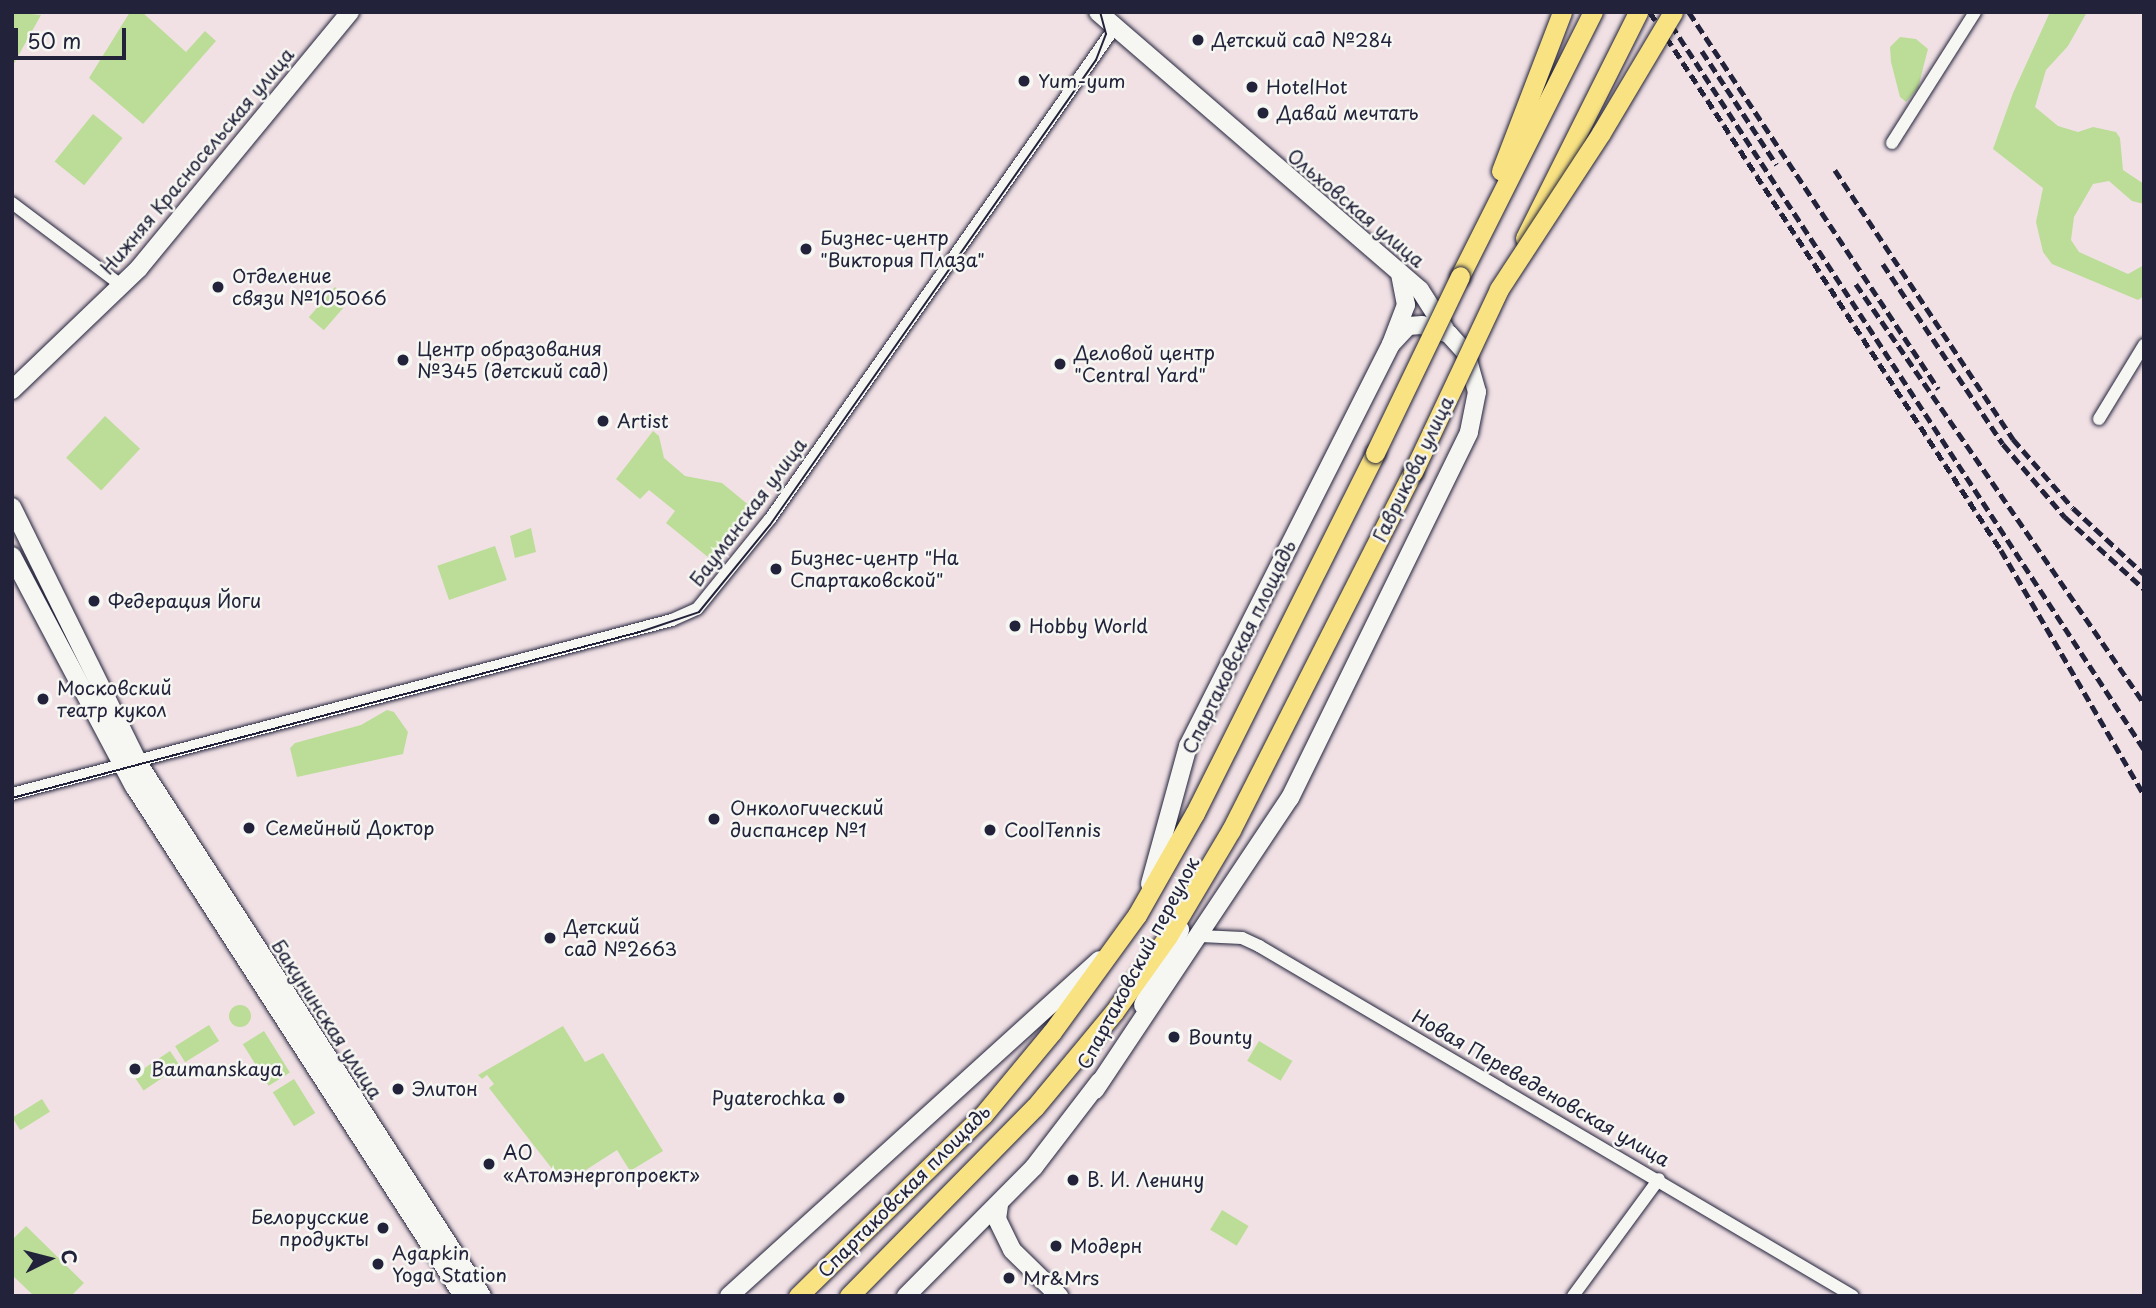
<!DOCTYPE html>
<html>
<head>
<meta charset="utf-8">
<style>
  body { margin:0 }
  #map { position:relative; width:2156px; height:1308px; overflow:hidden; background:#f1e1e5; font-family:"Playpen Sans",sans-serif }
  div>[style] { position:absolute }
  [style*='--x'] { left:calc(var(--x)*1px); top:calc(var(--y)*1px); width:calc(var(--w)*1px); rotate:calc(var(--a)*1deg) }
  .green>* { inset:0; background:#bcdd97; transform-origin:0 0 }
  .round { border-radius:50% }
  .roads { filter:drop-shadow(0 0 2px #22223b) drop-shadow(0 0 2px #22223b) }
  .street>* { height:12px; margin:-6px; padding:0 6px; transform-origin:6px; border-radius:6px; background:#f6f6f2 }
  .secondary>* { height:18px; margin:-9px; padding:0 9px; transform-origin:9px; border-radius:9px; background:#f6f6f2 }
  .primary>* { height:19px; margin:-9.5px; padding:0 9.5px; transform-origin:9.5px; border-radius:9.5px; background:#f8e281 }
  .tram>* { height:2px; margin:-1px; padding:0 1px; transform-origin:1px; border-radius:1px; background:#22223b }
  .rail>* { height:4.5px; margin-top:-2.25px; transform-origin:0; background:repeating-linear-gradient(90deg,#22223b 0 10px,transparent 0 15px) }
  .bridges { filter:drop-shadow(0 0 2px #22223b) drop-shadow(0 0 2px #22223b) }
  .primary-bridge>* { height:19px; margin:-9.5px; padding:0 9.5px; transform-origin:9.5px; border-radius:9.5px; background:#f8e281 }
  .dots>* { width:19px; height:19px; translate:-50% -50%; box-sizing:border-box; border:4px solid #f6f6f2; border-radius:50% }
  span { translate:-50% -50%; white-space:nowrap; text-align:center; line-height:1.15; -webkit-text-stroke:5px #f6f6f2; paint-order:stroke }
  .poi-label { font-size:19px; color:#22223b }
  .left { translate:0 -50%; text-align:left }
  .right { translate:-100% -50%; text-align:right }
  .street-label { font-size:19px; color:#22223b }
  .frame { position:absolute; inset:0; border:14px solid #22223b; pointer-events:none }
  .north { position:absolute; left:14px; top:1224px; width:70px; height:70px; -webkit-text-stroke:5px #f6f6f2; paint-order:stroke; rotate:84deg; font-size:19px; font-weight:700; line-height:28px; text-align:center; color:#22223b }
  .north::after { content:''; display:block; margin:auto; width:24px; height:32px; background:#22223b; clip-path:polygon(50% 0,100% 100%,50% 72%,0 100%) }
  .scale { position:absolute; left:14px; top:28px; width:112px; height:32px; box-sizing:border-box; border:4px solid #22223b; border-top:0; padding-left:9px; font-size:21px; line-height:24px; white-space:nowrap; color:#22223b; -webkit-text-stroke:5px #f6f6f2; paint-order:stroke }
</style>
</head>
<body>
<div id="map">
  <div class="green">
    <i style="clip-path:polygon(12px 12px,41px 15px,12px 67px)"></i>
    <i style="clip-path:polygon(130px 12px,142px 12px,186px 52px,205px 31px,216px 41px,143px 124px,89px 78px)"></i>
    <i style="clip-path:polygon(2050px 12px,2087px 12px,2068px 46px,2046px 70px,2035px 107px,2058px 126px,2078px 132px,2093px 127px,2116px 132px,2120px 138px,2123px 170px,2144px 184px,2144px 204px,2132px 201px,2109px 181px,2093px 184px,2074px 217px,2071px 240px,2079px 252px,2128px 274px,2144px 265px,2144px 296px,2138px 300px,2052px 264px,2043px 252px,2036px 222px,2043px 188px,1993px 149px,2013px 93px)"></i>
    <i style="clip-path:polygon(1900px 37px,1916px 39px,1928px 49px,1918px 88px,1906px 102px,1900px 97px,1891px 62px,1890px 47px)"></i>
    <i style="left:93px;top:114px;width:38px;height:61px;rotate:39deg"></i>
    <i style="left:335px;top:287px;width:20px;height:40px;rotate:41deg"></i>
    <i style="left:105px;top:416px;width:48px;height:57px;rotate:43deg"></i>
    <i style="clip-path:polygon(653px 431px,659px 436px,664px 458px,685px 476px,722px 483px,751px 507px,714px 562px,666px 523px,675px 511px,649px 490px,640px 499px,616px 479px)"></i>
    <i style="clip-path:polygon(531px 528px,536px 552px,515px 558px,510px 536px)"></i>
    <i style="left:495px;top:546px;width:36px;height:61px;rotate:71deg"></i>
    <i style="clip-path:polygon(387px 710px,394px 712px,408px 732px,403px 754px,297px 777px,290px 748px,295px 743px,361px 725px)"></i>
    <i class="round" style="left:229px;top:1005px;width:22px;height:22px"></i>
    <i style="left:209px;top:1025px;width:19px;height:40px;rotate:58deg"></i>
    <i style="clip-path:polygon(563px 1026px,585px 1062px,603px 1053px,663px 1151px,630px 1171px,617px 1150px,564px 1184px,489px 1088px,494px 1084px,487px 1075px,482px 1079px,478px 1075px)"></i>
    <i style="left:264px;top:1031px;width:49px;height:25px;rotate:58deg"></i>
    <i style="left:1259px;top:1041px;width:39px;height:23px;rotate:31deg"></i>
    <i style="left:170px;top:1051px;width:18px;height:44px;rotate:56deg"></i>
    <i style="left:294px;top:1079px;width:40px;height:25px;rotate:58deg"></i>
    <i style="left:42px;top:1099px;width:15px;height:35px;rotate:58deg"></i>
    <i style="left:1222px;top:1210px;width:31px;height:23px;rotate:31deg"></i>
    <i style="clip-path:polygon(26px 1226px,84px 1283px,71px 1296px,34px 1296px,12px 1275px,12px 1240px)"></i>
  </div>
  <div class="roads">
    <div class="street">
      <i style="--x:1892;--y:143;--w:155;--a:-57.6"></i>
      <i style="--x:12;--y:203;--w:138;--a:37"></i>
      <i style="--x:2099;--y:419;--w:87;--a:-58.7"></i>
      <i style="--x:12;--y:794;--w:683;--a:-14.77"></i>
      <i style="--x:672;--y:620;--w:27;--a:-24"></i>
      <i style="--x:697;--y:609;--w:116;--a:-51"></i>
      <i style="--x:770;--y:519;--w:601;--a:-54.96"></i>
      <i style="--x:1201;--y:936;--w:41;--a:2.8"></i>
      <i style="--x:1242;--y:938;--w:19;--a:25"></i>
      <i style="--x:1259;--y:946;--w:689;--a:30.51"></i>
      <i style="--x:1573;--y:1296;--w:145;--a:-53.7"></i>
    </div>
    <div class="secondary">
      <i style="--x:1098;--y:12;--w:425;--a:40.8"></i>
      <i style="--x:1420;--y:290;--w:46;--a:57.3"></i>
      <i style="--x:12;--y:390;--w:176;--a:-43.8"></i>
      <i style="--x:139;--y:268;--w:332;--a:-50.5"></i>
      <i style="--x:12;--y:507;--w:289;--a:63.7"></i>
      <i style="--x:140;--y:766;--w:631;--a:57.17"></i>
      <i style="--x:12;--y:556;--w:260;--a:62.1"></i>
      <i style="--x:134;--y:786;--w:607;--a:57.17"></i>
      <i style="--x:1150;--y:884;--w:143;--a:-74.6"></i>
      <i style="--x:1188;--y:746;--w:450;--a:-63.2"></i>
      <i style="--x:1391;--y:344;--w:42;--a:-69"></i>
      <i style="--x:1406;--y:305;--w:33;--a:-101"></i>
      <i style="--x:1143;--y:1005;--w:84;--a:-63.7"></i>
      <i style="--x:1095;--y:1090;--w:351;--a:-56.3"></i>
      <i style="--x:1290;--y:798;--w:407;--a:-63.9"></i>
      <i style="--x:1469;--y:432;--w:41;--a:-78.7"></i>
      <i style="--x:1477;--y:392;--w:41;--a:-105.8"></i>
      <i style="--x:1466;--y:353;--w:25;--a:-132"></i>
      <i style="--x:1449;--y:334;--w:28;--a:-162"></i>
      <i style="--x:1422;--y:325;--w:14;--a:176"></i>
      <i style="--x:1408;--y:326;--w:25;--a:133"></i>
      <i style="--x:999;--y:1205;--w:14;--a:98"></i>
      <i style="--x:997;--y:1219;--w:34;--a:64"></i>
      <i style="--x:1012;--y:1250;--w:66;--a:44.4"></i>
      <i style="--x:729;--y:1296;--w:500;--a:-42.2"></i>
      <i style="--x:906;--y:1296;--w:182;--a:-45.2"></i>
      <i style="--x:1034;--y:1167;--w:108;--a:-52.5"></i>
    </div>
    <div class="primary">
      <i style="--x:1501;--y:171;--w:170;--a:-69"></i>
      <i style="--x:1525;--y:238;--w:253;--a:-63.4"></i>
      <i style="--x:1460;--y:276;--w:296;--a:-63.3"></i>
      <i style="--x:798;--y:1296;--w:259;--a:-44.4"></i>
      <i style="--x:983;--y:1115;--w:108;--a:-50.3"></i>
      <i style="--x:1052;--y:1032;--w:145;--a:-54"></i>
      <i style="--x:1137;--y:915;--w:117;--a:-60.4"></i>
      <i style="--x:1195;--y:813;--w:402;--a:-63.4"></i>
      <i style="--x:849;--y:1296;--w:265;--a:-45.5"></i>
      <i style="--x:1035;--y:1107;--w:124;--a:-50.3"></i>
      <i style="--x:1114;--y:1012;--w:93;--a:-54.6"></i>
      <i style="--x:1168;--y:936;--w:123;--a:-59.3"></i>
      <i style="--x:1231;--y:830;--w:402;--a:-63.1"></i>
    </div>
  </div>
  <div class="tram">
    <i style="--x:12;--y:798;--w:653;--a:-14.82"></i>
    <i style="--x:643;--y:631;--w:59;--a:-18.7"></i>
    <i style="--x:699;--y:612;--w:112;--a:-50.8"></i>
    <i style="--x:770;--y:525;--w:568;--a:-54.97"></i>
    <i style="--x:1096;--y:60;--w:28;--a:-69"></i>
    <i style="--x:1106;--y:34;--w:23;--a:-105"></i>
  </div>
  <div class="rail">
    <i style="--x:1650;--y:12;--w:642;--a:56.88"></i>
    <i style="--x:2001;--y:550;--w:284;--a:59.7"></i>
    <i style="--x:1663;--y:12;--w:880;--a:56.87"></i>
    <i style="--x:1689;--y:12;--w:452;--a:56.5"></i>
    <i style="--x:1702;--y:51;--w:136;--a:56.7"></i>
    <i style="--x:1835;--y:170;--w:323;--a:56.5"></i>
    <i style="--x:2013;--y:439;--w:91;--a:49"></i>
    <i style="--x:2073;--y:508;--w:97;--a:42.9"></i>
    <i style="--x:1883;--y:264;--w:216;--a:56.3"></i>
    <i style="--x:2003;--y:444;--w:96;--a:49.7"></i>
    <i style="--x:2065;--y:517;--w:107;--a:42.3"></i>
    <i style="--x:1856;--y:284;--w:508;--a:55.5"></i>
  </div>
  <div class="bridges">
    <div class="primary-bridge">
      <i style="--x:1375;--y:453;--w:196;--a:-64.3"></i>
      <i style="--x:1413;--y:472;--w:202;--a:-64.8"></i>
      <i style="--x:1499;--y:289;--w:186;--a:-56.8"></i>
      <i style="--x:1601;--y:133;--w:141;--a:-59.2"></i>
    </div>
  </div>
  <div class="dots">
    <i style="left:1198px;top:40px;background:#22223b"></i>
    <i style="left:1024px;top:81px;background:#22223b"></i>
    <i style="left:1252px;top:87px;background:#22223b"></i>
    <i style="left:1263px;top:113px;background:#22223b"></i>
    <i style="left:806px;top:249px;background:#22223b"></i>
    <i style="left:218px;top:287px;background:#22223b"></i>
    <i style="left:403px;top:360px;background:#22223b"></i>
    <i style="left:1060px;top:364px;background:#22223b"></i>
    <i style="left:603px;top:421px;background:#22223b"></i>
    <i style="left:776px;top:569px;background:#22223b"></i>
    <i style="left:94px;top:601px;background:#22223b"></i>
    <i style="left:1015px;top:626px;background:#22223b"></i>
    <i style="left:43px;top:699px;background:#22223b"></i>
    <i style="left:714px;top:819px;background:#22223b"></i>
    <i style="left:249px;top:828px;background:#22223b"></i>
    <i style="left:990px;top:830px;background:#22223b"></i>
    <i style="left:550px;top:938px;background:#22223b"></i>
    <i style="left:1174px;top:1037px;background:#22223b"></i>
    <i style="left:135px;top:1069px;background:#22223b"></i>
    <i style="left:398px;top:1089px;background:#22223b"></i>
    <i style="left:839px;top:1098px;background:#22223b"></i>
    <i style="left:489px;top:1164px;background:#22223b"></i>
    <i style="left:1073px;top:1180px;background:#22223b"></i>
    <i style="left:383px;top:1228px;background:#22223b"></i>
    <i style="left:1056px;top:1246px;background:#22223b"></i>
    <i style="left:378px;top:1264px;background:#22223b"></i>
    <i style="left:1009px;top:1278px;background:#22223b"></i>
  </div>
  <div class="poi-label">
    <span class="left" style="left:1212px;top:40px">Детский сад №284</span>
    <span class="left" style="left:1038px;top:81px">Yum-yum</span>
    <span class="left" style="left:1266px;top:87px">HotelHot</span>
    <span class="left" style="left:1277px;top:113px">Давай мечтать</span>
    <span class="left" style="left:820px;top:249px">Бизнес-центр<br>"Виктория Плаза"</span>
    <span class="left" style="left:232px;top:287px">Отделение<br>связи №105066</span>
    <span class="left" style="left:417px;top:360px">Центр образования<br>№345 (детский сад)</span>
    <span class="left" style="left:1074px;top:364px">Деловой центр<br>"Central Yard"</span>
    <span class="left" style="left:617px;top:421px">Artist</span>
    <span class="left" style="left:790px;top:569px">Бизнес-центр "На<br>Спартаковской"</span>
    <span class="left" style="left:108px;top:601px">Федерация Йоги</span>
    <span class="left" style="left:1029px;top:626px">Hobby World</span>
    <span class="left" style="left:57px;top:699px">Московский<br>театр кукол</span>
    <span class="left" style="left:730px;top:819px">Онкологический<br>диспансер №1</span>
    <span class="left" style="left:265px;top:828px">Семейный Доктор</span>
    <span class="left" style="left:1004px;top:830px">CoolTennis</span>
    <span class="left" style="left:564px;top:938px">Детский<br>сад №2663</span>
    <span class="left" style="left:1188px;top:1037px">Bounty</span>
    <span class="left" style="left:151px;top:1069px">Baumanskaya</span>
    <span class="left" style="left:412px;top:1089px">Элитон</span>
    <span class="right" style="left:825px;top:1098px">Pyaterochka</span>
    <span class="left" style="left:503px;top:1164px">АО<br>«Атомэнергопроект»</span>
    <span class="left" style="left:1087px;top:1180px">В. И. Ленину</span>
    <span class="right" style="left:369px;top:1228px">Белорусские<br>продукты</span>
    <span class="left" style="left:1070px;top:1246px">Модерн</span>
    <span class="left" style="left:392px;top:1264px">Agapkin<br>Yoga Station</span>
    <span class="left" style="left:1023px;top:1278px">Mr&amp;Mrs</span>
  </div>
  <div class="street-label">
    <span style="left:197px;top:161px;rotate:-50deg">Нижняя Красносельская улица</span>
    <span style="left:1356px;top:208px;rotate:40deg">Ольховская улица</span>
    <span style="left:1413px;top:469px;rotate:-64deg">Гаврикова улица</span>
    <span style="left:748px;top:512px;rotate:-53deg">Бауманская улица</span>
    <span style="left:1239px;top:647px;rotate:-64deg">Спартаковская площадь</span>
    <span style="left:1138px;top:963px;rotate:-62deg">Спартаковский переулок</span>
    <span style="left:327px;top:1019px;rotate:57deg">Бакунинская улица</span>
    <span style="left:1541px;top:1088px;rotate:30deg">Новая Переведеновская улица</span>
    <span style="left:904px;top:1191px;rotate:-45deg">Спартаковская площадь</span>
  </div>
  <div class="frame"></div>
  <div class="north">С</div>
  <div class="scale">50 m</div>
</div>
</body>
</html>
